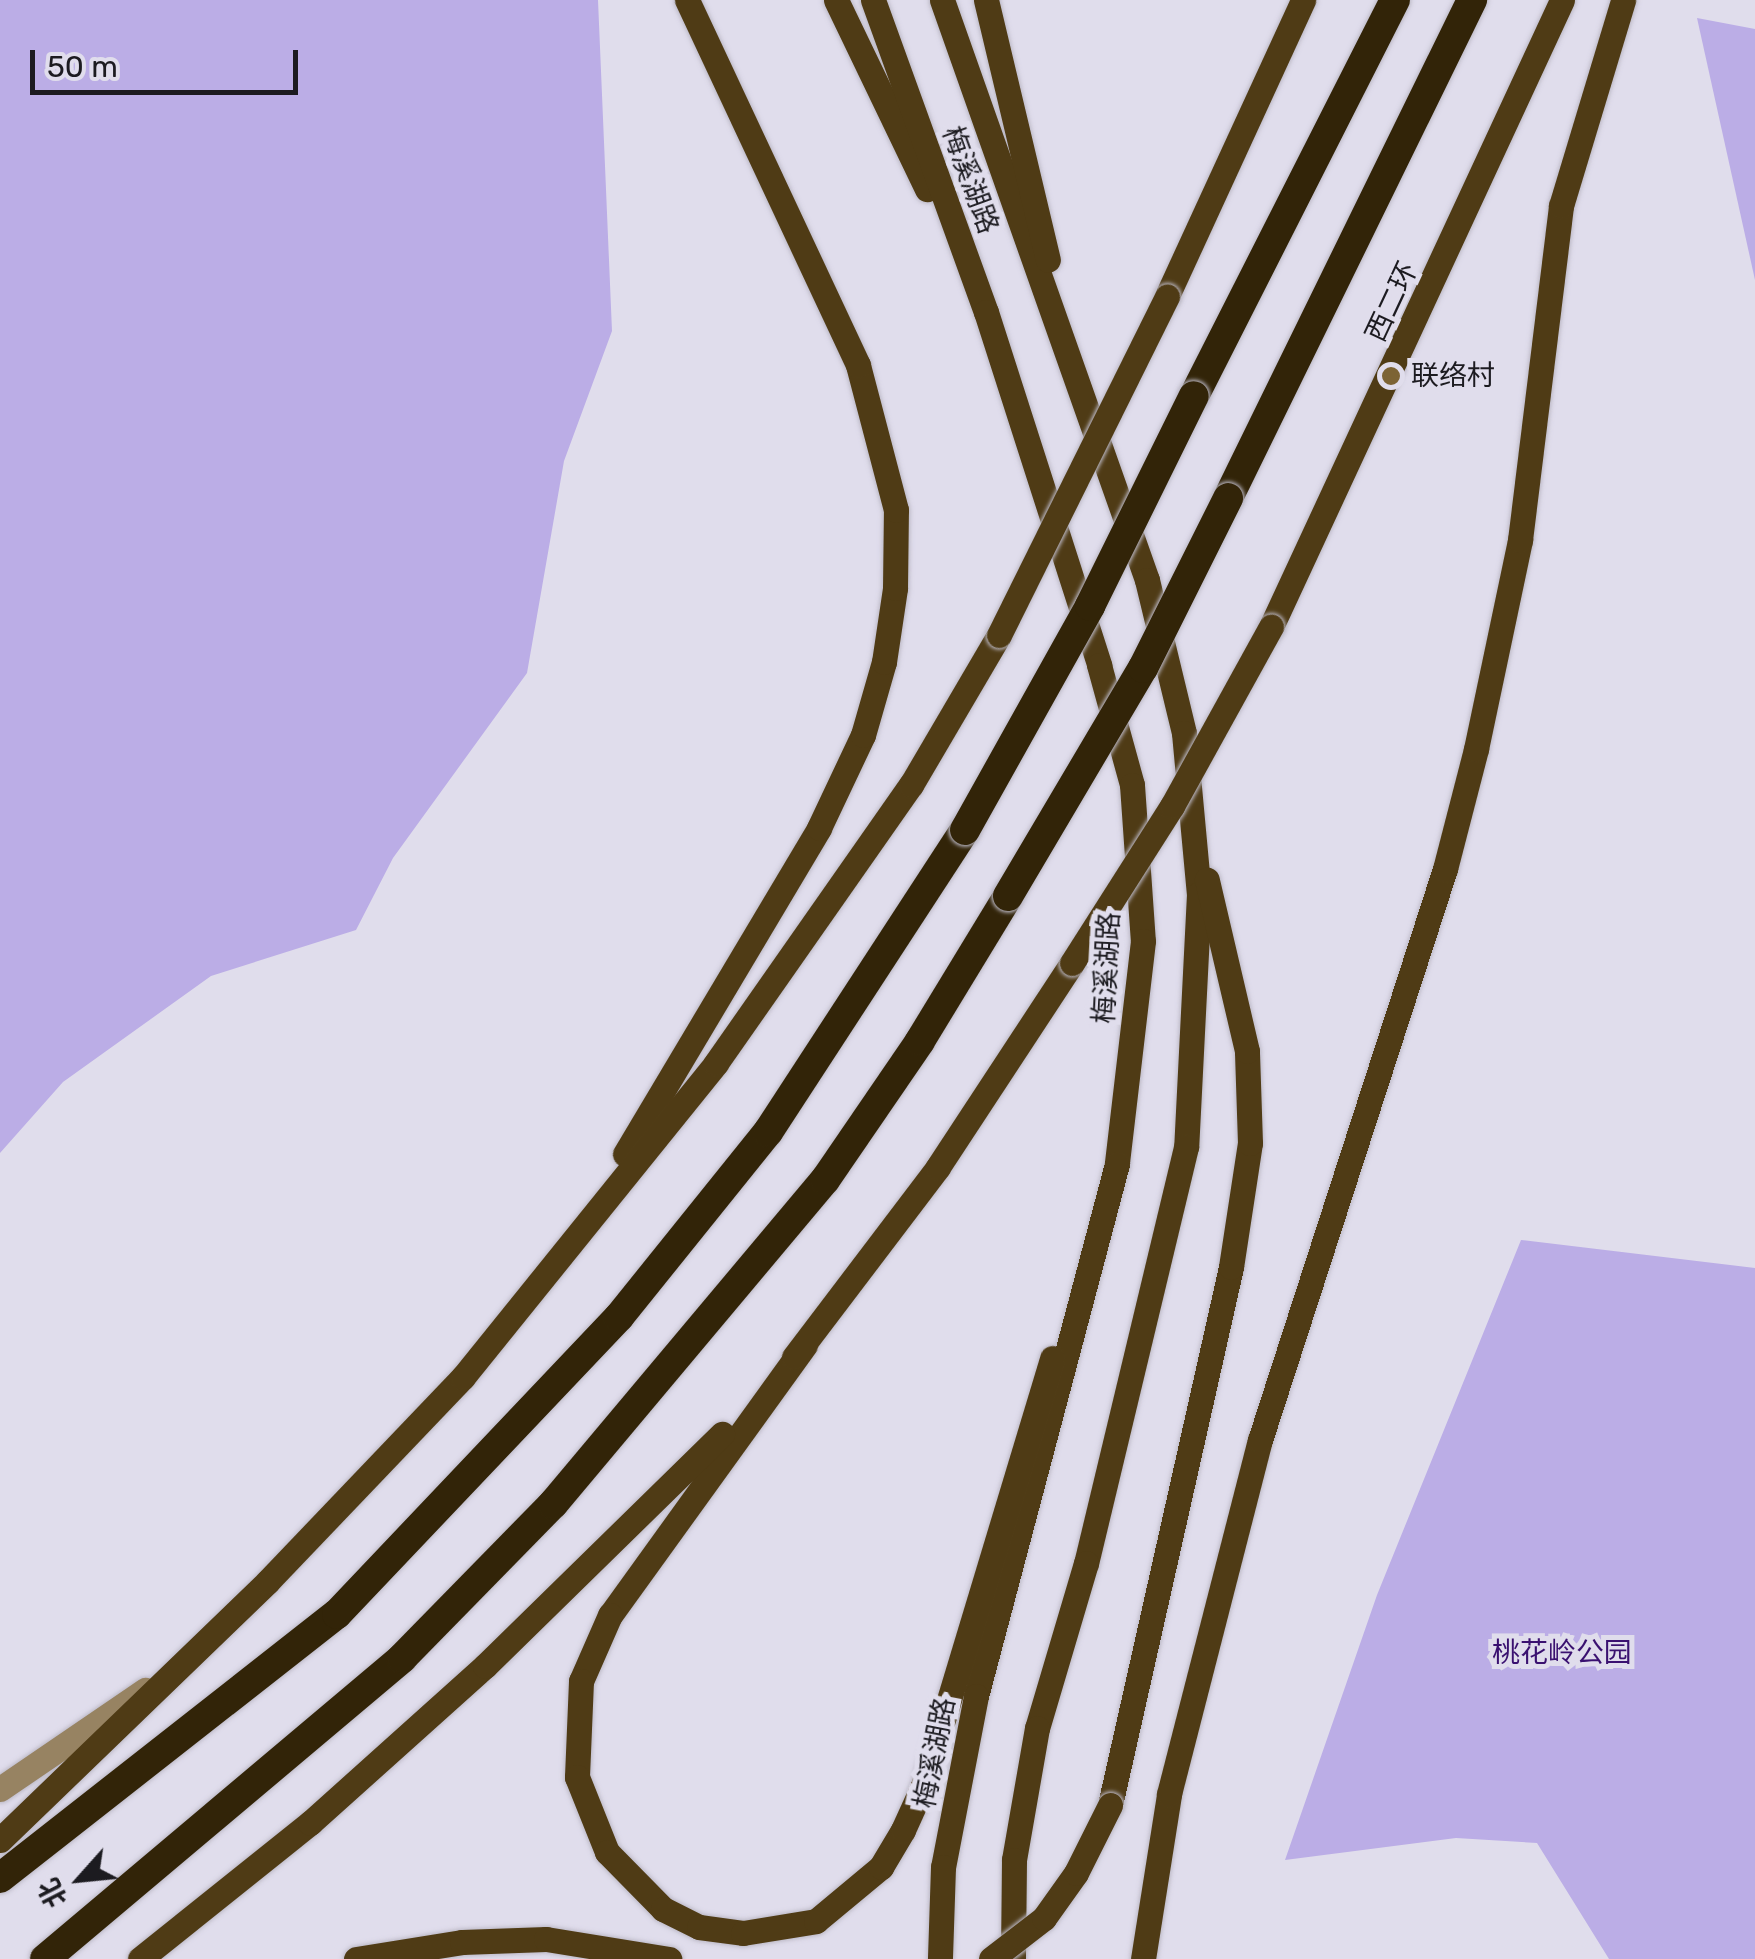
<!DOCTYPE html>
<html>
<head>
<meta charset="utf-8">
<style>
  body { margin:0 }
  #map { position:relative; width:1755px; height:1959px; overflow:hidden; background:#e0ddec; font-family:Rubik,"Noto Sans SC",sans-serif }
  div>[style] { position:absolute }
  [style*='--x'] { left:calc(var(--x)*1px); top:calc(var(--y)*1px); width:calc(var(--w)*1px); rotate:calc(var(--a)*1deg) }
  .green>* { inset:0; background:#bbade6 }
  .roads { filter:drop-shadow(0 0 2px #bdbac7) drop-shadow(0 0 2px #bdbac7) }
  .minor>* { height:25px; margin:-12.5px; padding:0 12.5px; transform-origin:12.5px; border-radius:12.5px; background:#978362 }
  .major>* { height:25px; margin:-12.5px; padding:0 12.5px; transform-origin:12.5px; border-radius:12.5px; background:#4f3b15 }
  .highway>* { height:30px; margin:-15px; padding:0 15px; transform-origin:15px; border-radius:15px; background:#322408 }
  .bridges { filter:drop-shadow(0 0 2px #bdbac7) drop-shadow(0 0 2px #bdbac7) }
  .major-bridge>* { height:25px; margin:-12.5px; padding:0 12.5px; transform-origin:12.5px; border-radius:12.5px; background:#4f3b15 }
  .highway-bridge>* { height:30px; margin:-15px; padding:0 15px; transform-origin:15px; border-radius:15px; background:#322408 }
  .dots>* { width:28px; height:28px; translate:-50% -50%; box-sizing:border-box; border:5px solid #e0ddec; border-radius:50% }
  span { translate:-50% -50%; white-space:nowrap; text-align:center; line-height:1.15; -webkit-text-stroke:10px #e0ddec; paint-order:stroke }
  .street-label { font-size:28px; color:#1c1b20 }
  .poi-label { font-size:28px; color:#1c1b20 }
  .left { translate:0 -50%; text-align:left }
  .park-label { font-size:28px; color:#3a1170 }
  .north { position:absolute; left:30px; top:1829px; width:100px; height:100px; -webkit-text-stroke:8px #e0ddec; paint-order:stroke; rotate:243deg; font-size:28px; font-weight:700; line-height:40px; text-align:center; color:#1c1b20 }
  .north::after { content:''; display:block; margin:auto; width:35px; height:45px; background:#1c1b20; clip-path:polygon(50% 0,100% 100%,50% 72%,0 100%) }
  .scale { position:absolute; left:30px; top:50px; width:268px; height:45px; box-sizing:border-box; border:5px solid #1c1b20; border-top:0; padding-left:12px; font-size:30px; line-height:35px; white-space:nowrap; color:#1c1b20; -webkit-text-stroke:8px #e0ddec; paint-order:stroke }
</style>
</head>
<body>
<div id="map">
  <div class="green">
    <i style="clip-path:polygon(0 0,598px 0,612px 331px,564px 461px,527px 673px,393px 858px,356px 930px,211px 976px,63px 1082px,0 1153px)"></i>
    <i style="clip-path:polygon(1697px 18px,1755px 29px,1755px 280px)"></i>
    <i style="clip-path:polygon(1521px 1240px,1755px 1268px,1755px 1959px,1609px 1959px,1537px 1843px,1456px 1838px,1285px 1860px,1377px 1595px)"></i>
  </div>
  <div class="roads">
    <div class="minor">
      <i style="--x:0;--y:1789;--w:176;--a:-34.3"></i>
    </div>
    <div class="major">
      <i style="--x:836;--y:0;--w:210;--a:64.3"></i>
      <i style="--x:873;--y:0;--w:332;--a:70.1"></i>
      <i style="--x:986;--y:312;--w:371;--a:72.2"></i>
      <i style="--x:1099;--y:665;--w:124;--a:74.6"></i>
      <i style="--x:1132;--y:785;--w:156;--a:86"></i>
      <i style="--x:1143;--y:941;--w:225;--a:96.7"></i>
      <i style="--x:1117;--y:1164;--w:550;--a:104.84"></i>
      <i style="--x:976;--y:1696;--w:174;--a:100.9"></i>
      <i style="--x:943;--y:1867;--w:92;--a:91.9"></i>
      <i style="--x:942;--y:0;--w:615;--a:70.53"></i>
      <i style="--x:1147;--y:580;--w:157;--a:76.4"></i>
      <i style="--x:1184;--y:733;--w:162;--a:84.7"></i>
      <i style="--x:1199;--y:894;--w:253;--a:92.9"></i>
      <i style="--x:1186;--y:1147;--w:428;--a:103.5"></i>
      <i style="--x:1086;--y:1563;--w:172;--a:106.5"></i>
      <i style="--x:1037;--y:1728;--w:134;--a:99.9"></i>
      <i style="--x:1014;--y:1860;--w:99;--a:90.6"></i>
      <i style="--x:986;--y:0;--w:267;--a:76.6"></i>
      <i style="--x:1167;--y:296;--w:326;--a:-65.3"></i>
      <i style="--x:1271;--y:627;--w:691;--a:-65.1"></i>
      <i style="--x:625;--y:1154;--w:379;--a:-59.2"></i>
      <i style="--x:819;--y:828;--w:103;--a:-64.7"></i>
      <i style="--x:863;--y:735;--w:76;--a:-74"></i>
      <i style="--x:884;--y:662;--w:75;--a:-81.5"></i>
      <i style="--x:895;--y:588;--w:78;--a:-89.3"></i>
      <i style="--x:896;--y:510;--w:150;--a:-104.7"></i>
      <i style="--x:858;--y:365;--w:403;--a:-115.1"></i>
      <i style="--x:805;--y:1345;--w:333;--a:125.8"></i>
      <i style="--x:610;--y:1615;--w:72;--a:113.7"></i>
      <i style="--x:581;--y:1681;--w:96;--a:92.4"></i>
      <i style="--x:577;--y:1777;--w:81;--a:68.2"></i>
      <i style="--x:607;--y:1852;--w:80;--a:45.5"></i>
      <i style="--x:663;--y:1909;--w:40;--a:26.6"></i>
      <i style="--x:699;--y:1927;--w:44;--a:7.8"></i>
      <i style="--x:743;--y:1933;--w:74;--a:-9.3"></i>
      <i style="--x:816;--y:1921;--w:85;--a:-39.7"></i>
      <i style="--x:881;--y:1867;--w:43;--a:-59.3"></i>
      <i style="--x:903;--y:1830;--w:48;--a:-65.6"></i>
      <i style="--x:923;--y:1786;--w:447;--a:-73.2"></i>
      <i style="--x:794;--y:1357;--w:238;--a:-52.8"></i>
      <i style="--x:938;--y:1167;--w:244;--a:-56.7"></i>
      <i style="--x:1110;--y:1805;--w:551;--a:-77.32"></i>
      <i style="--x:1231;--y:1267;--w:125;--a:-81.3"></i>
      <i style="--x:1250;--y:1143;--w:92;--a:-91.9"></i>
      <i style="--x:1247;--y:1051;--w:176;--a:-103.2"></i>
      <i style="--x:0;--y:1840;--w:373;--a:-44"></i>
      <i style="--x:268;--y:1581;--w:282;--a:-46.3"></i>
      <i style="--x:463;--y:1377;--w:403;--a:-51.1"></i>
      <i style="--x:716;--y:1063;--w:340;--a:-55"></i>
      <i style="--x:911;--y:785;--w:174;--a:-59.6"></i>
      <i style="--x:140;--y:1959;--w:218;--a:-38.7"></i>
      <i style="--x:310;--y:1823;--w:235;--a:-41.9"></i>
      <i style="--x:485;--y:1666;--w:332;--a:-44.4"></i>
      <i style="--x:356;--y:1959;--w:107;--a:-9.1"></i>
      <i style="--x:462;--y:1942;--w:84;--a:-2"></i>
      <i style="--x:546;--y:1939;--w:125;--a:9.2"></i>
      <i style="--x:1143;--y:1959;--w:167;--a:-81"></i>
      <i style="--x:1169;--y:1794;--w:366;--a:-75.6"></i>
      <i style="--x:1260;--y:1440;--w:600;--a:-72.05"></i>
      <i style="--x:1445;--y:869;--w:124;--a:-75.5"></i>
      <i style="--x:1476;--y:749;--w:214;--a:-78.1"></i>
      <i style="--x:1520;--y:540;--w:337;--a:-83"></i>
      <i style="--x:1561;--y:206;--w:215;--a:-73.2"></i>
    </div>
    <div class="highway">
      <i style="--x:1194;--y:396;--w:444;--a:-63.1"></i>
      <i style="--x:1228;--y:498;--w:555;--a:-63.9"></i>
      <i style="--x:0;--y:1878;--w:428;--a:-38.1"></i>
      <i style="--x:337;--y:1614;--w:410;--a:-46.5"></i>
      <i style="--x:619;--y:1317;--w:238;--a:-51.2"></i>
      <i style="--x:768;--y:1132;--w:361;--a:-56.9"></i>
      <i style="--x:45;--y:1959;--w:467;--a:-40.1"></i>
      <i style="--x:402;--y:1658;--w:216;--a:-45.6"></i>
      <i style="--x:553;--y:1504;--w:423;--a:-50"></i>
      <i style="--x:825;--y:1180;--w:168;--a:-55.6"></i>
      <i style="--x:920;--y:1041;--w:170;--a:-58.7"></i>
    </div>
  </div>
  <div class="bridges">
    <div class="major-bridge">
      <i style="--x:999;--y:635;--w:378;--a:-63.6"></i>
      <i style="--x:1072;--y:963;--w:186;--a:-57.5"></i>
      <i style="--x:1172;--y:806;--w:205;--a:-61.1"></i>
      <i style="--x:991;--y:1959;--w:67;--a:-37.7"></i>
      <i style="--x:1044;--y:1918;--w:55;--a:-54.6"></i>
      <i style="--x:1076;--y:1873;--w:76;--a:-63.4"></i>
    </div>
    <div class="highway-bridge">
      <i style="--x:965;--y:830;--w:257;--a:-60.8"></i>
      <i style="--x:1090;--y:606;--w:234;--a:-63.7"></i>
      <i style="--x:1008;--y:896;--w:265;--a:-59.4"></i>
      <i style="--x:1143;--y:668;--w:190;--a:-63.4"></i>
    </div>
  </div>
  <div class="dots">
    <i style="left:1391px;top:376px;background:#7c6334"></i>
  </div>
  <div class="street-label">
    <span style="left:970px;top:180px;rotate:70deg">梅溪湖路</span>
    <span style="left:1392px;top:302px;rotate:-65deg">西二环</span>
    <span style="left:1107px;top:968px;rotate:-87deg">梅溪湖路</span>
    <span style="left:935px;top:1753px;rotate:-79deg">梅溪湖路</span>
  </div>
  <div class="poi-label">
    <span class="left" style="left:1411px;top:376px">联络村</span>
  </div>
  <div class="park-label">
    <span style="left:1562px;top:1653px">桃花岭公园</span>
  </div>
  <div class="north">北</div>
  <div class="scale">50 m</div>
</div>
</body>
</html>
